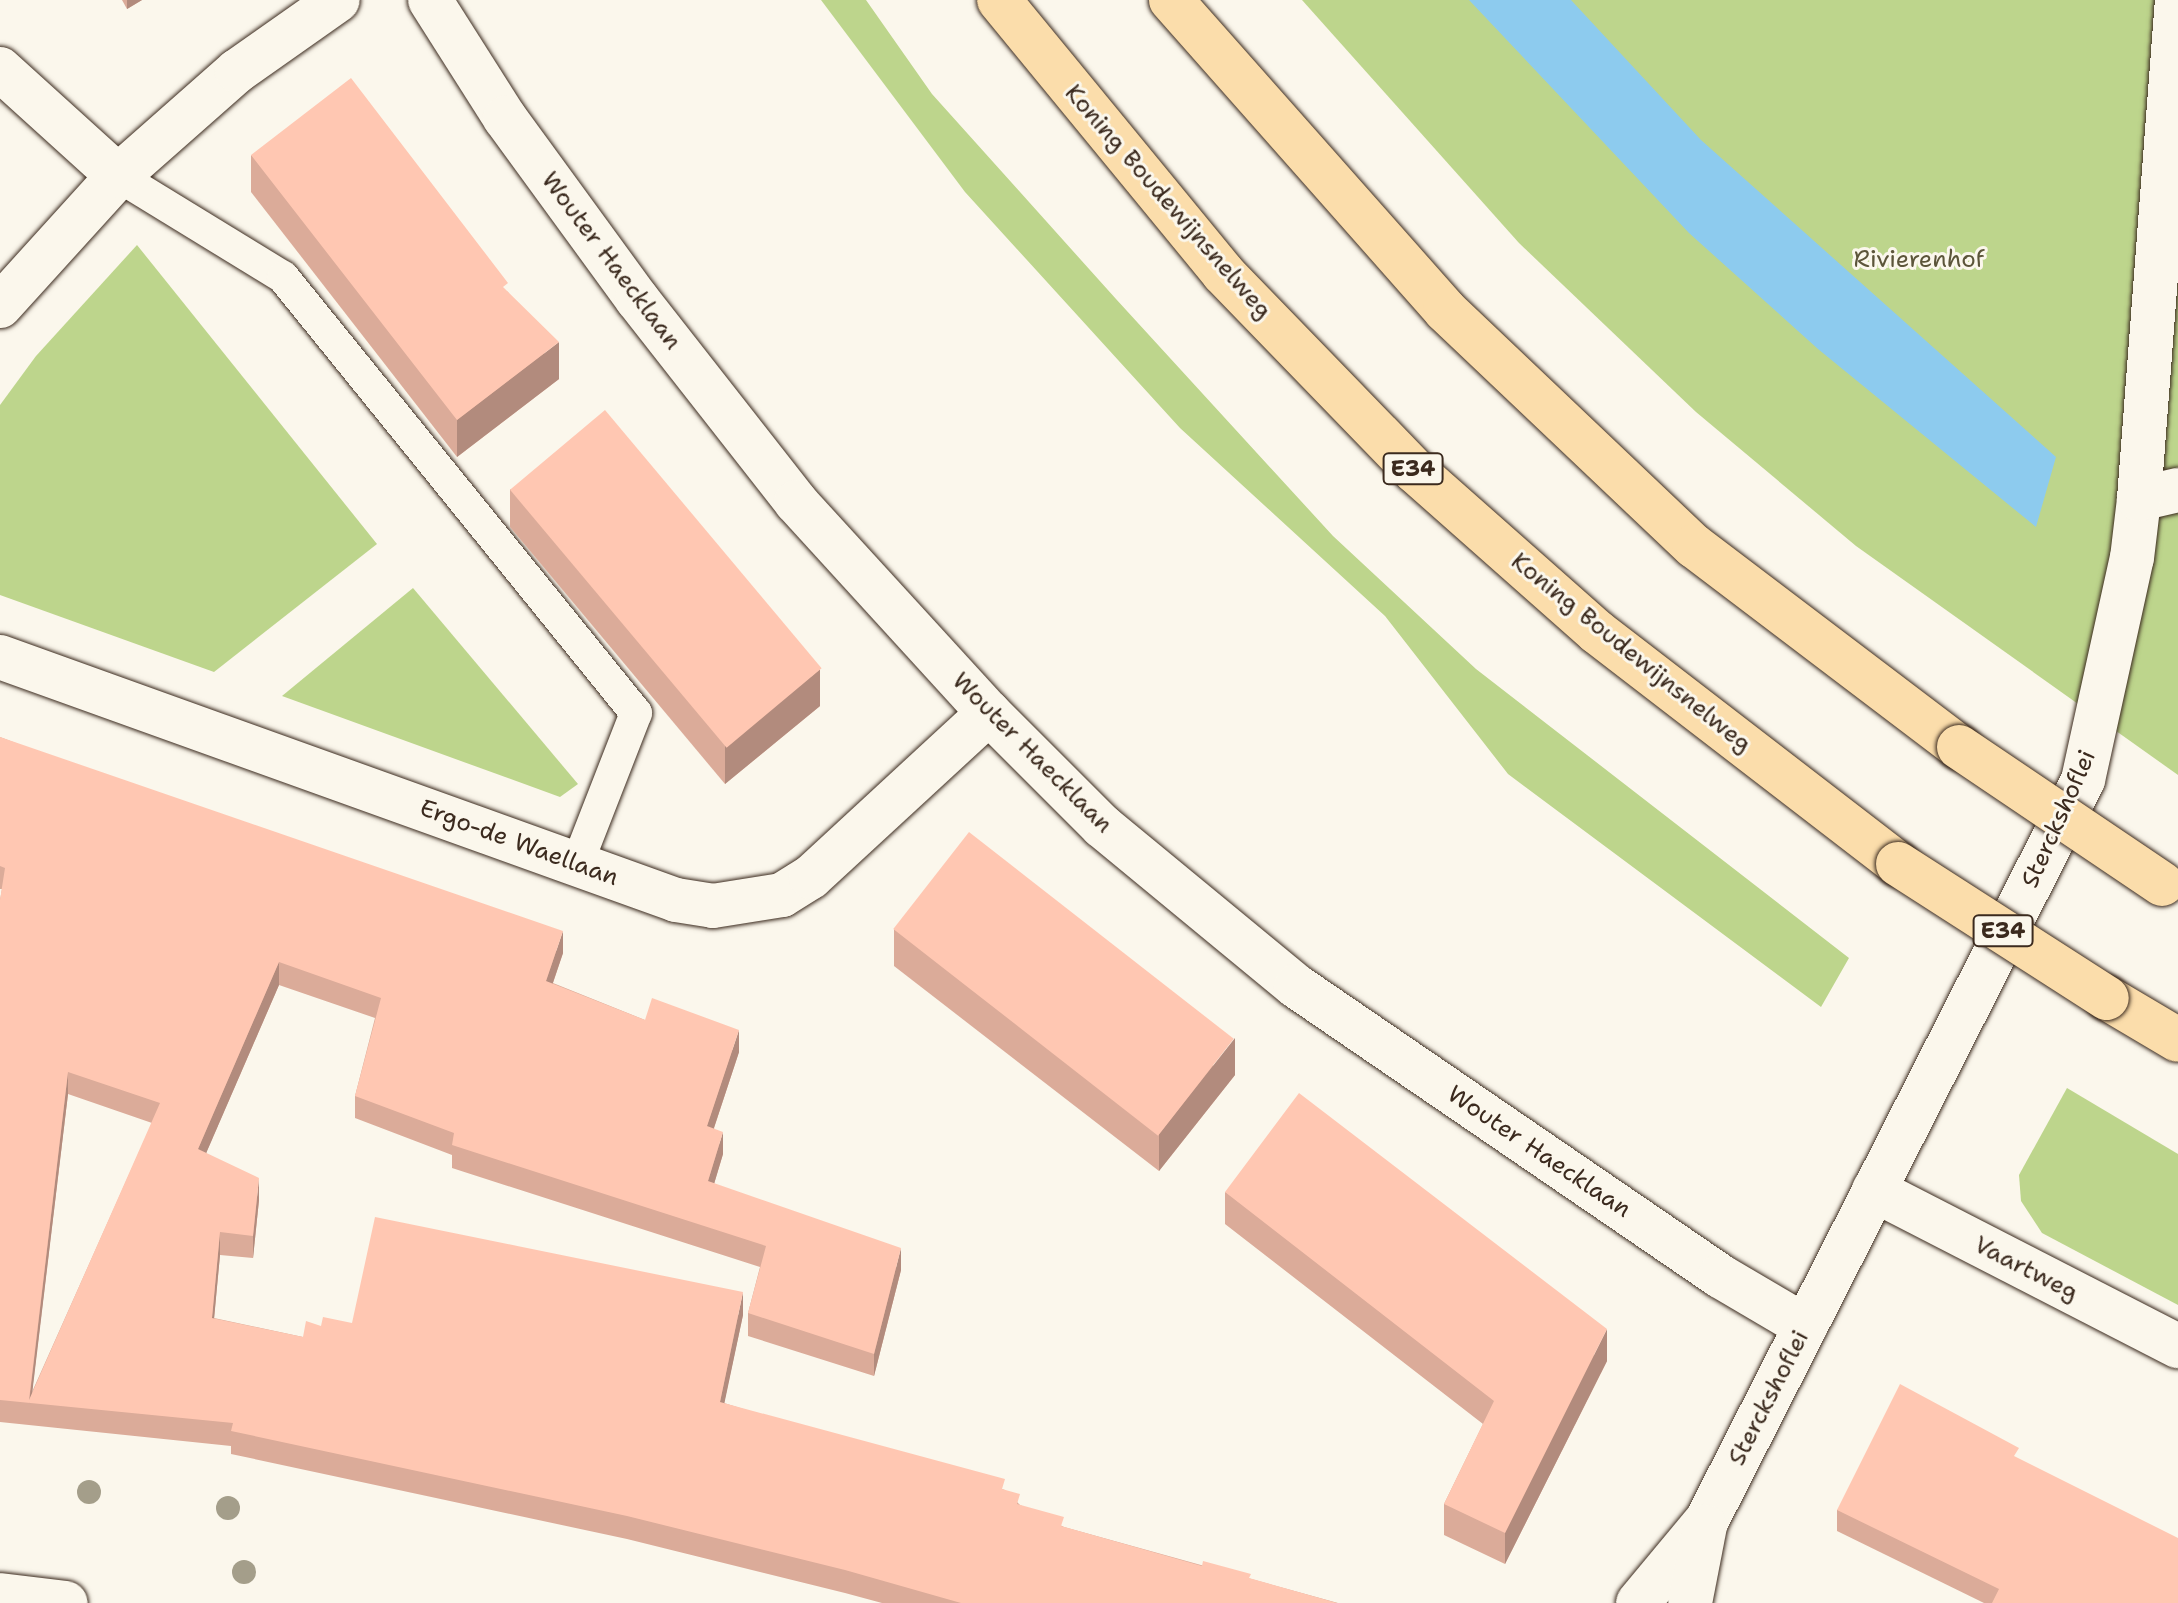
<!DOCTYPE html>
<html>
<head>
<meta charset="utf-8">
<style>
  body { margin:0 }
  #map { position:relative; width:2178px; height:1603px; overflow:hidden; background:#fbf7ec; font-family:"Shantell Sans",sans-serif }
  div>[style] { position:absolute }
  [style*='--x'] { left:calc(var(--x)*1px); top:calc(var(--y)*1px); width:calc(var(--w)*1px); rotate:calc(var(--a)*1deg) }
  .green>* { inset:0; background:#bdd58c }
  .water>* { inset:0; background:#8dcbee }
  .roads { filter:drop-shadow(0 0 2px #3b2a1e) drop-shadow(0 0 2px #3b2a1e) }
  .service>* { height:32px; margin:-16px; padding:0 16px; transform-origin:16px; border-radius:16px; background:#fbf7ec }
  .minor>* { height:44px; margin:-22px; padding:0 22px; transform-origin:22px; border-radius:22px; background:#fbf7ec }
  .tertiary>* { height:44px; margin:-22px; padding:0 22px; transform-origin:22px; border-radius:22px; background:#fbf7ec }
  .secondary>* { height:44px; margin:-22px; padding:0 22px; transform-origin:22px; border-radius:22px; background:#fbf7ec }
  .motorway>* { height:44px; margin:-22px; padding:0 22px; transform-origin:22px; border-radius:22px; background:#fbddab }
  .bridges { filter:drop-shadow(0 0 2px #3b2a1e) drop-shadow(0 0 2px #3b2a1e) }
  .motorway-bridge>* { height:44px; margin:-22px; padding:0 22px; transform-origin:22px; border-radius:22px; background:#fbddab }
  .trees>* { width:24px; height:24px; margin:-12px; border-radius:50%; background:#a49e8a }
  .wall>* { inset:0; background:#dbab99 }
  .shaded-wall>* { inset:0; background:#b28b7d }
  .building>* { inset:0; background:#ffc7b2; transform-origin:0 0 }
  span { translate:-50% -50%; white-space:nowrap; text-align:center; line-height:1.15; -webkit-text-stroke:6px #fbf7ec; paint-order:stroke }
  .shield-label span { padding:2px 6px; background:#fbf7ec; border:2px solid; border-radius:6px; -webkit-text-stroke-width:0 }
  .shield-label { font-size:22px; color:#3b2a1e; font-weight:700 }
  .street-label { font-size:24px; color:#3b2a1e }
  .park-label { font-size:24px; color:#5c553a }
</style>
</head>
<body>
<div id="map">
  <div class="green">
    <i style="clip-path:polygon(821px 0,866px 0,932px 94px,1116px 299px,1333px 536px,1476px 669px,1849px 958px,1821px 1007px,1508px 774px,1385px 616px,1180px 428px,965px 192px)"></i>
    <i style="clip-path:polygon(1302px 0,2178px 0,2178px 775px,1856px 546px,1696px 412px,1519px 243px)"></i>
    <i style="clip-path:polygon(137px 245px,377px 544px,214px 672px,0 595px,0 405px,36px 356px)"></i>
    <i style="clip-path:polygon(413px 588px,578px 784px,560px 797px,282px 696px)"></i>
    <i style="clip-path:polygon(2067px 1088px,2178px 1154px,2178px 1305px,2042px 1233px,2021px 1201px,2019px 1175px)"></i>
  </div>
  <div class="water">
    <i style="clip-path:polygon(1469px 0,1571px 0,1701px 140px,2056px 457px,2036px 527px,1818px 349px,1689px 233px)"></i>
  </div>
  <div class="roads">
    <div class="service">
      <i style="--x:118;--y:176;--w:193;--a:31.5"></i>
      <i style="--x:283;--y:277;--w:561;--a:51.01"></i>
      <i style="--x:636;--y:713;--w:162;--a:111.3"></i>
    </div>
    <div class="minor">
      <i style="--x:430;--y:0;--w:140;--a:57.6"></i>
      <i style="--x:505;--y:118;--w:224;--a:53.9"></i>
      <i style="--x:637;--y:299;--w:258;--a:51.9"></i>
      <i style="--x:796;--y:502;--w:286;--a:47.6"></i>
      <i style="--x:989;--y:713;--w:160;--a:45"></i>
      <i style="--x:1102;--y:826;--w:251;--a:39.5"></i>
      <i style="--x:1296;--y:986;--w:514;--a:34.37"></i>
      <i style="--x:1720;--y:1276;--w:99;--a:30.5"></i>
      <i style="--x:0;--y:69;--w:159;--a:42.2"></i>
      <i style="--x:0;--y:306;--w:176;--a:-47.8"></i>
      <i style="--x:118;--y:176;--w:159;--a:-41.4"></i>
      <i style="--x:237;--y:71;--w:123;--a:-35.1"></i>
      <i style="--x:2139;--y:499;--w:40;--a:-13"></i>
      <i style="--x:0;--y:657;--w:718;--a:19.77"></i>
      <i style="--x:676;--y:900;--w:37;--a:9"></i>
      <i style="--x:713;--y:906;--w:70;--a:-9.1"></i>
      <i style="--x:782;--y:895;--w:34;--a:-32"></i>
      <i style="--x:811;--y:877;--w:242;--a:-42.7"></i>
      <i style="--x:1874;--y:1190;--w:342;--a:27.2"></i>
    </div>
    <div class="tertiary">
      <i style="--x:1638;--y:1603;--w:108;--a:-50.3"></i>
      <i style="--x:1707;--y:1520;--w:830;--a:-63.06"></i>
      <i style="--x:2083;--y:780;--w:227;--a:-77.6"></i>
      <i style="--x:2132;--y:558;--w:59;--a:-83.2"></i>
      <i style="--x:2139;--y:499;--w:500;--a:-85.65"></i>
      <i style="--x:1690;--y:1603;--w:78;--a:-79"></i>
    </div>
    <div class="secondary">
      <i style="--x:0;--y:1595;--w:66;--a:6.9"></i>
    </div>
    <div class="motorway">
      <i style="--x:999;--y:0;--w:353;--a:50.6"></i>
      <i style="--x:1223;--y:273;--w:276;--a:45.9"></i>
      <i style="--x:1415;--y:471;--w:243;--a:41.5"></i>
      <i style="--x:1597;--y:632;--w:380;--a:37.6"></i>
      <i style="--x:1171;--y:0;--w:414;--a:48.5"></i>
      <i style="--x:1445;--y:310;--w:343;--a:43.5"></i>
      <i style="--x:1694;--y:546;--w:333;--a:37.2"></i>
      <i style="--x:2107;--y:998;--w:82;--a:30.6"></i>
    </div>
  </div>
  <div class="bridges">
    <div class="motorway-bridge">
      <i style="--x:1959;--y:747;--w:245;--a:34"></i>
      <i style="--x:1898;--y:864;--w:248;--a:32.7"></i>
    </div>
  </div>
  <div class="trees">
    <i style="left:89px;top:1492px"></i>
    <i style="left:228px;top:1508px"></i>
    <i style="left:244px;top:1572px"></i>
  </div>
  <div class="wall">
    <i style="clip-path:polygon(122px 0,142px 0,127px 9px)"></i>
    <i style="clip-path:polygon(251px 155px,508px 292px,559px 379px,457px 457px,251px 192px)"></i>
    <i style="clip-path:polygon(510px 489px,820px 706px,725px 784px,510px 527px)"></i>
    <i style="clip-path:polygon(evenodd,0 737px,563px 953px,553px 983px,645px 1020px,739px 1052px,714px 1128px,723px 1154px,714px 1184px,901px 1270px,874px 1376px,748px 1336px,748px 1313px,760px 1267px,452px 1168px,452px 1155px,355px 1118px,355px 1096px,375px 1018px,279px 985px,206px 1153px,259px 1200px,253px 1258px,220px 1255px,214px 1318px,303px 1337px,321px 1326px,352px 1323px,743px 1315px,724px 1403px,1005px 1490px,1020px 1505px,1064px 1527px,1338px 1603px,882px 1603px,845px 1593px,627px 1539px,231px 1454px,231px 1446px,0 1422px,0 900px,2px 889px,0 889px,0 737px,68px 1094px,152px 1123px,32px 1392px,68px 1094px)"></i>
    <i style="clip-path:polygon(894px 929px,1235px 1075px,1159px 1171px,894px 966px)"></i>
    <i style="clip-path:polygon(1225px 1192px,1607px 1361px,1505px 1564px,1444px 1535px,1444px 1504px,1483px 1424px,1225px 1224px)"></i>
    <i style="clip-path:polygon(2019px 1459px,2178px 1603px,1984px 1603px,1837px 1531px,1837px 1510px)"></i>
  </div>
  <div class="shaded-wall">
    <i style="clip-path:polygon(127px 0,142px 0,127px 9px)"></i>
    <i style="clip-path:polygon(559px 342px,559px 379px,457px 457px,457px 420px)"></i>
    <i style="clip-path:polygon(820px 669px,820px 706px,725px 784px,725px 746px)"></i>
    <i style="clip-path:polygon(563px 931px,563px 953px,546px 1003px,546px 981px)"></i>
    <i style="clip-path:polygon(279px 962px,279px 985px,198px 1172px,198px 1149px)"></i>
    <i style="clip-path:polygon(739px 1030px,739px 1052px,707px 1149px,707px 1126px)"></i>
    <i style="clip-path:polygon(1235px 1038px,1235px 1075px,1159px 1171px,1159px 1134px)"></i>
    <i style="clip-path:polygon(68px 1072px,68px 1094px,31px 1403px,29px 1403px)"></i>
    <i style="clip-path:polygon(723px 1132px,723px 1154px,708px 1204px,708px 1181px)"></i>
    <i style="clip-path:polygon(259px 1178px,259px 1200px,253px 1258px,253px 1236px)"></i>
    <i style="clip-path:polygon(220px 1232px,220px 1255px,212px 1341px,212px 1318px)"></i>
    <i style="clip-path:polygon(901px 1248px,901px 1270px,874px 1376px,874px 1354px)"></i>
    <i style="clip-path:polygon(743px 1292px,743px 1315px,720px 1424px,720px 1402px)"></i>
    <i style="clip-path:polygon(1607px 1329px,1607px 1361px,1505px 1564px,1505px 1533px)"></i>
  </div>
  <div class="building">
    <i style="clip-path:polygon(351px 78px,508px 283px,503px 287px,559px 342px,457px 420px,251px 155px)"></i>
    <i style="left:605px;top:410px;width:337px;height:124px;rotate:50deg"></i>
    <i style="clip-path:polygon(evenodd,0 737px,563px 931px,546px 981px,645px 1020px,652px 998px,739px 1030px,707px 1126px,723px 1132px,708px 1181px,901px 1248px,874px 1354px,748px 1313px,766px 1246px,452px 1145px,454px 1133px,355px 1096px,381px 998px,279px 962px,198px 1149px,259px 1178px,253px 1236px,220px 1232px,212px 1318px,303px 1337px,306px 1321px,321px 1326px,323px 1317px,352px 1323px,375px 1217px,743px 1292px,720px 1402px,1005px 1479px,1002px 1489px,1020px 1494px,1017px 1504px,1064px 1517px,1061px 1526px,1202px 1566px,1203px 1561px,1251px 1574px,1249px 1578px,1337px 1603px,961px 1603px,845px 1570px,627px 1516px,231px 1431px,233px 1423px,0 1400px,0 900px,5px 868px,0 866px,0 737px,68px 1072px,160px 1103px,29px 1400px,68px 1072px)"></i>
    <i style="left:969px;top:832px;width:336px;height:123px;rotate:38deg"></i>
    <i style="clip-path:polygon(1299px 1093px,1607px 1329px,1505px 1533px,1444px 1504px,1494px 1401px,1225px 1192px)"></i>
    <i style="clip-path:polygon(1900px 1384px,2019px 1448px,2014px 1456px,2178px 1538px,2178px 1603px,1992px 1603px,1999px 1589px,1837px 1510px)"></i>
  </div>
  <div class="shield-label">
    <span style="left:1413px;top:469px">E34</span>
    <span style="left:2003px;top:931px">E34</span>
  </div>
  <div class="street-label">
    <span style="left:1168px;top:202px;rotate:49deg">Koning Boudewijnsnelweg</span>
    <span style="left:611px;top:261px;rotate:53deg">Wouter Haecklaan</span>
    <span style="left:1631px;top:653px;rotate:39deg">Koning Boudewijnsnelweg</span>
    <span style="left:1032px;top:753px;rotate:45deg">Wouter Haecklaan</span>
    <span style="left:2059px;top:819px;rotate:-66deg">Sterckshoflei</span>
    <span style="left:519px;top:843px;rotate:20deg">Ergo-de Waellaan</span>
    <span style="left:1539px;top:1152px;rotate:34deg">Wouter Haecklaan</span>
    <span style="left:2026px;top:1269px;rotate:27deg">Vaartweg</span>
    <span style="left:1769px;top:1398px;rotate:-63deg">Sterckshoflei</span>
  </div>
  <div class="park-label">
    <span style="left:1919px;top:260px">Rivierenhof</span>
  </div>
</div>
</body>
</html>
